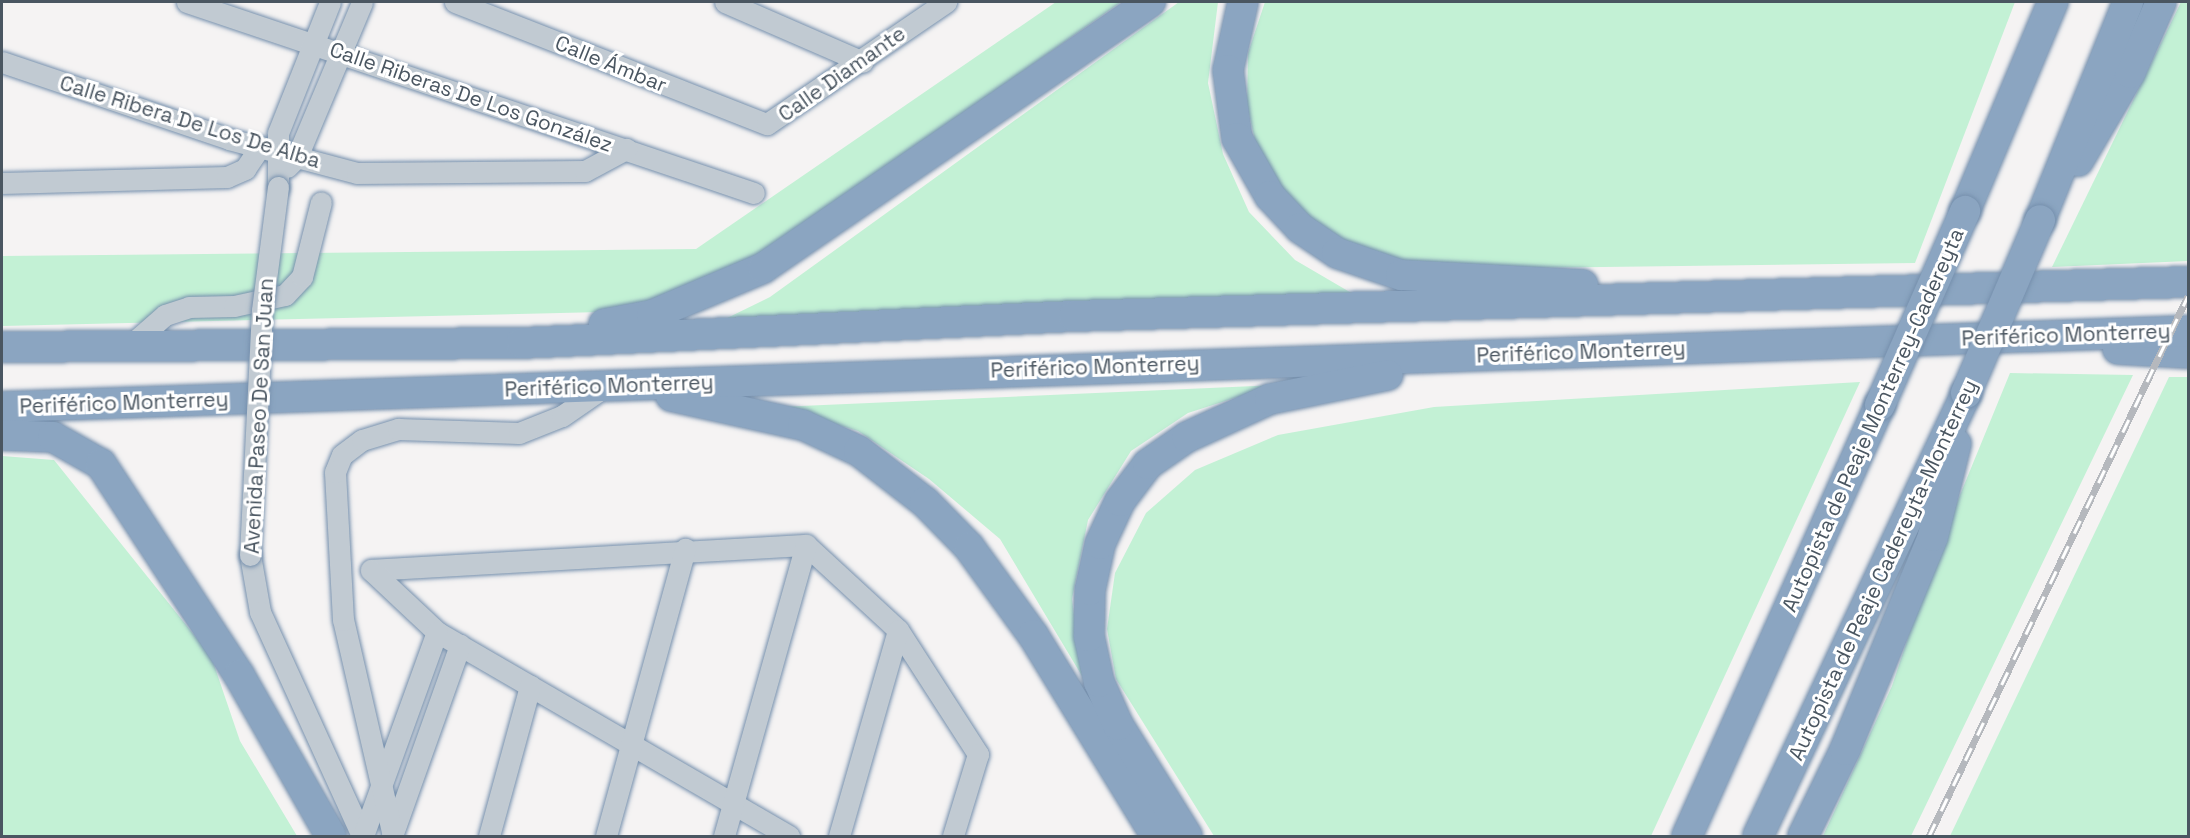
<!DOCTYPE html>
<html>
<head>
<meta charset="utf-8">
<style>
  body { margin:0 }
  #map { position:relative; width:2190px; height:838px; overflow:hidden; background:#f5f3f3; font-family:"Space Grotesk",sans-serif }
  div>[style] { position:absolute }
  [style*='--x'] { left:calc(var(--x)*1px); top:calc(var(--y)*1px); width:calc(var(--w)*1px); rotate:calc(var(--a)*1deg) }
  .green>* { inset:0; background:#c3f1d5 }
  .roads { filter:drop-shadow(0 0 2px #7690ad) drop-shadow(0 0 2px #7690ad) }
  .minor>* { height:21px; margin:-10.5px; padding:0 10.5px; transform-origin:10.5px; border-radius:10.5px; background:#c1cad2 }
  .highway>* { height:30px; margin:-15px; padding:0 15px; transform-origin:15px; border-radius:15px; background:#8ba5c1 }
  .rail>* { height:7px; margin-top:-3.5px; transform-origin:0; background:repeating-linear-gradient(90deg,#fff 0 14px,#b5b8bd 0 28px); box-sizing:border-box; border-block:2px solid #b5b8bd }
  .bridges { filter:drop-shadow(0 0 2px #7690ad) drop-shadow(0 0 2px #7690ad) }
  .minor-bridge>* { height:21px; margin:-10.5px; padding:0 10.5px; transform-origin:10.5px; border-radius:10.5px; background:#c1cad2 }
  .highway-bridge>* { height:30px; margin:-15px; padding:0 15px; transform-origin:15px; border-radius:15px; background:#8ba5c1 }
  span { translate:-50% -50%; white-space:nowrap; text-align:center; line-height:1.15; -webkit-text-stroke:6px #fff; paint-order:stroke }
  .street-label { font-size:21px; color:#4a5661 }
  .frame { position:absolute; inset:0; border:3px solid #4a5661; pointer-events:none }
</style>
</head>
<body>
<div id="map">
  <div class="green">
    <i style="clip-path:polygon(1056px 2px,1121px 2px,746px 267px,679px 294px,602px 312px,2px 326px,2px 256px,696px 249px)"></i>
    <i style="clip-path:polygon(1179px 2px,1218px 2px,1208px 83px,1223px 154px,1249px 212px,1295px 260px,1360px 298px,723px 320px,770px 297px)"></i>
    <i style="clip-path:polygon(1265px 2px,2015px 2px,1915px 263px,1453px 269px,1379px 258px,1320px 231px,1285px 197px,1258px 154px,1247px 105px,1248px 53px)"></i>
    <i style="clip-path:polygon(2181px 2px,2188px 2px,2188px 261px,2052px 267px)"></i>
    <i style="clip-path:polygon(2010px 373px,2133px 375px,1911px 836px,1823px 836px,1892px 686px,1935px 556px)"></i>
    <i style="clip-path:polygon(2169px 377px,2188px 377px,2188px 836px,1950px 836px)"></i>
    <i style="clip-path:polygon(1860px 382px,1651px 836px,1214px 836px,1116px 679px,1107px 629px,1115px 573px,1146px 513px,1195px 470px,1278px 435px,1434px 407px)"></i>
    <i style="clip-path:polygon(1275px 385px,1188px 413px,1131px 451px,1088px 520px,1072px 599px,1082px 676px,1000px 539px,929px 479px,858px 431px,778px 407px)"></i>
    <i style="clip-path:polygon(2px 456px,54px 460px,211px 656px,240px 741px,297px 836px,2px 836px)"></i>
  </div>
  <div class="roads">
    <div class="minor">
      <i style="--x:187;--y:2;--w:598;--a:18.62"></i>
      <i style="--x:455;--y:2;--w:335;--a:21.4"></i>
      <i style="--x:767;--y:124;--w:217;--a:-34.3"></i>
      <i style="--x:725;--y:2;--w:150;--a:23.5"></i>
      <i style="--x:2;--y:62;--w:240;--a:18.7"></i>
      <i style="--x:229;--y:139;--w:132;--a:14.9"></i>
      <i style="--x:357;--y:173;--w:228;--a:-0.5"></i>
      <i style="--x:585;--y:171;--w:47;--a:-28.2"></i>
      <i style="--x:287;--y:167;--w:14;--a:-45"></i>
      <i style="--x:297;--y:157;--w:168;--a:-67.2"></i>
      <i style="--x:2;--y:183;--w:225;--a:-1.5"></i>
      <i style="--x:227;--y:177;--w:20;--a:-24"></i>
      <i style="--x:245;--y:169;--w:27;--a:-56"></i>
      <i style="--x:278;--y:187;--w:54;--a:-90"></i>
      <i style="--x:278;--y:133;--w:141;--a:-68.3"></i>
      <i style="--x:132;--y:344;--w:44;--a:-41.3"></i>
      <i style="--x:165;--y:315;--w:25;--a:-18"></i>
      <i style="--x:189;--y:307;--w:45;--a:-1.3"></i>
      <i style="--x:234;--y:306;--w:52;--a:-12.2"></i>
      <i style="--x:285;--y:295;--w:25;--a:-47"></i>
      <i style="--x:302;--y:277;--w:77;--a:-75.8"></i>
      <i style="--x:250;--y:555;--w:58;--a:80"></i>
      <i style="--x:260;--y:612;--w:246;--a:65.5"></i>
      <i style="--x:371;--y:570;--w:436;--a:-3.3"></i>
      <i style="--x:806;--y:545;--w:125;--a:42.7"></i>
      <i style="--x:898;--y:630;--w:148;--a:57.2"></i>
      <i style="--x:978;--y:754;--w:86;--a:107"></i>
      <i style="--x:371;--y:570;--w:91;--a:43.2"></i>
      <i style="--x:437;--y:632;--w:407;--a:30.1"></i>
      <i style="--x:363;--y:836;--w:217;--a:-70.1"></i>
      <i style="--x:392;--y:836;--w:203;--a:-70.4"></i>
      <i style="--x:393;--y:836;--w:222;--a:-103"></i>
      <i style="--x:343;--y:620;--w:148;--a:-93.1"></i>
      <i style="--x:335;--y:472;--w:18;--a:-68"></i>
      <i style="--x:342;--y:455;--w:25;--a:-37"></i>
      <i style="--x:362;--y:440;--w:38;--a:-17"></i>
      <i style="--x:398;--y:429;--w:121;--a:1.9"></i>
      <i style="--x:519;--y:433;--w:46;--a:-21.6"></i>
      <i style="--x:562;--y:416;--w:51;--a:-34.6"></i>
      <i style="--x:489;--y:836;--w:156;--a:-74.7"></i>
      <i style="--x:606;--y:836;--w:298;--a:-74.6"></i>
      <i style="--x:724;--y:836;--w:302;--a:-74.3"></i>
      <i style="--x:839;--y:836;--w:214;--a:-74"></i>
    </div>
    <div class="highway">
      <i style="--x:1243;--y:2;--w:70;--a:102.4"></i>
      <i style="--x:1228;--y:70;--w:69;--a:82.5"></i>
      <i style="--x:1237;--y:138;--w:67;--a:60.4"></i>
      <i style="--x:1270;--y:196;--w:44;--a:46.8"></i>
      <i style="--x:1300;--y:228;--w:45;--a:34"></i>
      <i style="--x:1337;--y:253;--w:68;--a:19"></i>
      <i style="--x:1401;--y:275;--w:182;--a:3.1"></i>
      <i style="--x:2078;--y:161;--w:102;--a:-59.4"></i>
      <i style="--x:2130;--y:73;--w:77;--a:-66.4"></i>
      <i style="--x:1965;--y:211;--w:227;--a:-67.2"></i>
      <i style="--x:2040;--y:220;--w:235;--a:-68"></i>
      <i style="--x:604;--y:324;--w:49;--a:-10.6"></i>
      <i style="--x:652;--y:315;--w:121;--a:-22.9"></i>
      <i style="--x:763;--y:268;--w:470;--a:-34.5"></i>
      <i style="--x:2;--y:347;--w:520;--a:-0.44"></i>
      <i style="--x:522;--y:343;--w:553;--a:-2.8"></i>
      <i style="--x:1074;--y:316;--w:1115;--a:-1.75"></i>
      <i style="--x:2118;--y:349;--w:70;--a:3.3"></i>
      <i style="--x:671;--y:396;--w:135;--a:12.4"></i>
      <i style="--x:803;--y:425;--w:62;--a:24.9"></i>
      <i style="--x:859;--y:451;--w:83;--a:37.7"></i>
      <i style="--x:925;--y:502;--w:63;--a:45.6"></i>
      <i style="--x:969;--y:547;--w:109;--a:54"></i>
      <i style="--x:1033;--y:635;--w:236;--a:58.5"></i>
      <i style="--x:2;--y:407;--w:2187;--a:-1.99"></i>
      <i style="--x:2;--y:435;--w:51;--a:2.2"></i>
      <i style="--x:53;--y:437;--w:55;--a:29.4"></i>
      <i style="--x:101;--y:464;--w:252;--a:56.8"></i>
      <i style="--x:239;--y:675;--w:185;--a:60.3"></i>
      <i style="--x:1187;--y:836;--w:131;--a:-121.9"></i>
      <i style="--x:1118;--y:725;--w:47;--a:-113.8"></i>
      <i style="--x:1099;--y:682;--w:47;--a:-102.3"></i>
      <i style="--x:1089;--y:636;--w:46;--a:-88.8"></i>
      <i style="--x:1090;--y:590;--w:47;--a:-77.7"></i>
      <i style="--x:1100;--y:544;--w:47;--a:-65.1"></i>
      <i style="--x:1120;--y:501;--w:46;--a:-52.9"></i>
      <i style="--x:1148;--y:464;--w:47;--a:-34.7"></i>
      <i style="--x:1187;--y:437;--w:91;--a:-24.6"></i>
      <i style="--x:1270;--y:399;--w:120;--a:-11.5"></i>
      <i style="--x:1687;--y:836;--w:472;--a:-65.9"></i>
      <i style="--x:1758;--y:836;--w:489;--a:-64.8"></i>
      <i style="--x:1803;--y:836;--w:96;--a:-64"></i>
      <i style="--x:1845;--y:750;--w:231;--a:-67.6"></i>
      <i style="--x:1933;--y:536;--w:95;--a:-76"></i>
    </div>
  </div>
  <div class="rail">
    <i style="--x:1929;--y:836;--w:599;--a:-64.38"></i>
  </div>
  <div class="bridges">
    <div class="minor-bridge">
      <i style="--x:250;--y:555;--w:245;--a:-87.2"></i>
      <i style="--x:262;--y:310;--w:124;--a:-82.6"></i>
    </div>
    <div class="highway-bridge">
      <i style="--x:1966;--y:393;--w:188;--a:-66.8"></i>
      <i style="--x:1880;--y:405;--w:212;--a:-66.3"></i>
    </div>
  </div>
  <div class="street-label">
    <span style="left:611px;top:64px;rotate:22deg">Calle Ámbar</span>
    <span style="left:842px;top:74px;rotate:-35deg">Calle Diamante</span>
    <span style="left:471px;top:97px;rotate:19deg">Calle Riberas De Los González</span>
    <span style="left:190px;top:122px;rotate:17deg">Calle Ribera De Los De Alba</span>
    <span style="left:2066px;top:335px;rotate:-2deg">Periférico Monterrey</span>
    <span style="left:1581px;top:352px;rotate:-2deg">Periférico Monterrey</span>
    <span style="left:1095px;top:367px;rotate:-2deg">Periférico Monterrey</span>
    <span style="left:609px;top:386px;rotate:-2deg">Periférico Monterrey</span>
    <span style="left:124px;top:403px;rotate:-2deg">Periférico Monterrey</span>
    <span style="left:259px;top:416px;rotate:-87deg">Avenida Paseo De San Juan</span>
    <span style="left:1873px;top:420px;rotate:-66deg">Autopista de Peaje Monterrey-Cadereyta</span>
    <span style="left:1883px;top:570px;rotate:-65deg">Autopista de Peaje Cadereyta-Monterrey</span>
  </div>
  <div class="frame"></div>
</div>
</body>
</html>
